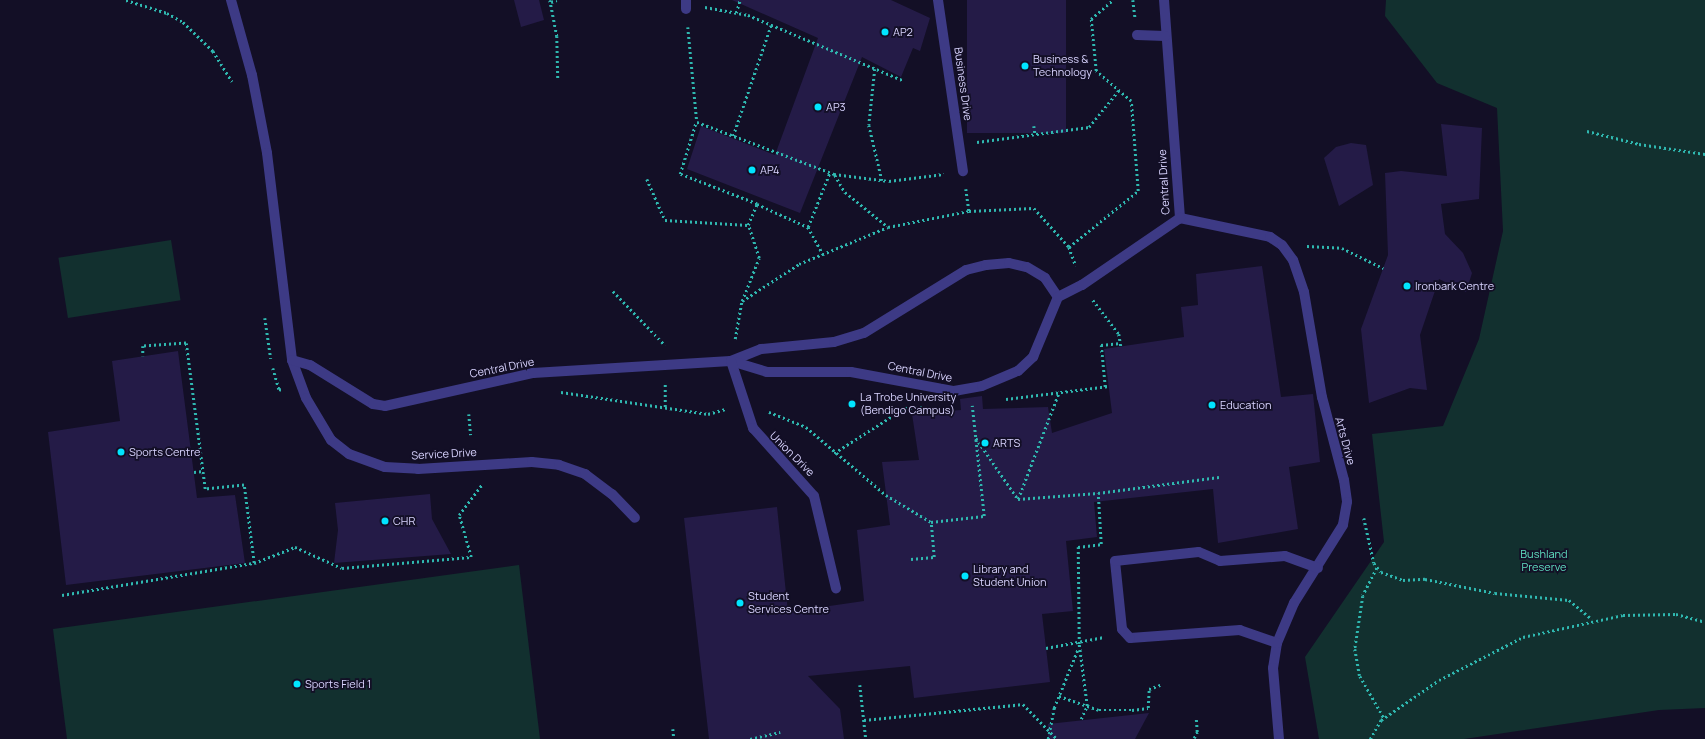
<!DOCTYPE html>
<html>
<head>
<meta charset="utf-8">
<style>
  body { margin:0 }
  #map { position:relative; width:1705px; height:739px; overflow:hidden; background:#130f26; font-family:Manrope,sans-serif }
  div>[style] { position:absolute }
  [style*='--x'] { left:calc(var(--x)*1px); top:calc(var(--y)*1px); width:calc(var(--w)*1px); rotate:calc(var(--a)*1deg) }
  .green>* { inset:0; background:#12302f; transform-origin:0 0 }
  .building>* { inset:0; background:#241b47; transform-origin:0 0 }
  .path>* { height:2.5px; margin-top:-1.25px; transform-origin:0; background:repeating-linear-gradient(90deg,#2fb8b0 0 2px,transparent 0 5px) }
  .service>* { height:10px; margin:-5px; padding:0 5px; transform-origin:5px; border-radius:5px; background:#3d3a85 }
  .dots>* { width:11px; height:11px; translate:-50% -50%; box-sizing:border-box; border:2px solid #130f26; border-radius:50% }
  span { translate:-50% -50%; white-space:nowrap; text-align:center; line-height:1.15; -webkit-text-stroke:3.5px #130f26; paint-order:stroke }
  .poi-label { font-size:11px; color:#d9d4ff }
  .left { translate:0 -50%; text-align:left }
  .street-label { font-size:11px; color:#d9d4ff }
  .park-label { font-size:11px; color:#5fe0c0 }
</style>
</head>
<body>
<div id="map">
  <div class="green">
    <i style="clip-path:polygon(1386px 0,1705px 0,1705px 708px,1659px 710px,1464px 739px,1319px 739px,1305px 657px,1384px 542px,1372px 434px,1443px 426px,1479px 339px,1503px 231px,1497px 108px,1437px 83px,1385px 16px)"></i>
    <i style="left:171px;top:240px;width:61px;height:114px;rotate:81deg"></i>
    <i style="clip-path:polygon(519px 565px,540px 739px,67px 739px,53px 629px)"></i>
  </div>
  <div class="building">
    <i style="clip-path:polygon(514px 0,539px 0,544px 20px,521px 27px)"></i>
    <i style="clip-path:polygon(732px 0,891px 0,930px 18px,920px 51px,913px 48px,901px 77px,862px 57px,800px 213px,687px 169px,701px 126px,775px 155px,818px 38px)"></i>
    <i style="left:967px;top:0;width:99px;height:133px"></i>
    <i style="clip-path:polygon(1441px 124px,1482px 128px,1479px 199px,1441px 204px,1445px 234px,1463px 253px,1472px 273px,1466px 292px,1439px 279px,1420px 335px,1427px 390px,1410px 388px,1369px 403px,1361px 329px,1388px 255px,1385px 173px,1401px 171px,1447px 176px)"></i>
    <i style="clip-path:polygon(1351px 143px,1366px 145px,1373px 185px,1339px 206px,1324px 158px,1336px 147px)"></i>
    <i style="clip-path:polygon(1262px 266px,1281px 397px,1313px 394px,1320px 462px,1289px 467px,1298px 529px,1218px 543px,1213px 489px,1094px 502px,1097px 537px,1066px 541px,1073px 611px,1042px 614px,1050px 682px,914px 698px,910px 666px,808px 676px,840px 709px,844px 739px,709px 739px,684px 518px,777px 507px,788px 612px,864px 601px,857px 530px,890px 525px,882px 462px,919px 460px,912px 414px,961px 410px,960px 399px,982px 396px,983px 409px,1048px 407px,1052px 433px,1112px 413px,1104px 349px,1184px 337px,1181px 307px,1198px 305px,1196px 274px)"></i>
    <i style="clip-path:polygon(178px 351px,197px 498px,235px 495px,245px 563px,66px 585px,48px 432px,120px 421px,112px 361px)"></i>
    <i style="clip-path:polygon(430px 494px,432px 519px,451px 554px,334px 563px,338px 530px,335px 503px)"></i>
    <i style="clip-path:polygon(1149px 713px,1135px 739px,1048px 739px,1048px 724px)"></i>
  </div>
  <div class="path">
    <i style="--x:126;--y:0;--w:43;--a:17.6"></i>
    <i style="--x:167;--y:13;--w:18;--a:29"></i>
    <i style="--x:183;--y:22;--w:42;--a:44"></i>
    <i style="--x:213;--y:51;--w:36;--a:58"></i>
    <i style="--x:550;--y:0;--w:37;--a:79"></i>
    <i style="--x:557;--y:36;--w:44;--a:88.7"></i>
    <i style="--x:1133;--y:0;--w:17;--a:83"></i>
    <i style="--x:551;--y:2;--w:6;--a:-18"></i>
    <i style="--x:705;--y:7;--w:44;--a:10.5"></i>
    <i style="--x:748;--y:15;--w:169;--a:22.9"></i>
    <i style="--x:736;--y:13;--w:14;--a:-73"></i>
    <i style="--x:688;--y:27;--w:95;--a:84.6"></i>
    <i style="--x:697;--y:122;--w:147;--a:20.8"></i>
    <i style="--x:834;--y:174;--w:55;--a:7.3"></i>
    <i style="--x:889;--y:181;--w:55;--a:-7.3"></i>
    <i style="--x:875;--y:69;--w:56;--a:96.1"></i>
    <i style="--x:869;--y:125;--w:57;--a:76.7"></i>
    <i style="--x:1034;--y:126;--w:7;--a:82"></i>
    <i style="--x:1587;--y:131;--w:54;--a:14"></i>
    <i style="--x:1639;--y:144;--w:67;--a:8.6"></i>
    <i style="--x:733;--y:136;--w:117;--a:-71.1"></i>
    <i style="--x:977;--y:142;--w:113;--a:-7.6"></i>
    <i style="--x:1089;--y:127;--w:48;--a:-51"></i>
    <i style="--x:835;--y:175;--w:20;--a:60"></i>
    <i style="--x:845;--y:192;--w:55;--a:39.1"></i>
    <i style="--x:647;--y:179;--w:45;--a:66.3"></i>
    <i style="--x:665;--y:220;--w:83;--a:3.4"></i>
    <i style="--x:748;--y:225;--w:23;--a:-67"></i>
    <i style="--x:757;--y:204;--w:83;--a:-158.7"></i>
    <i style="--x:680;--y:174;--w:54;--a:-72.9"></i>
    <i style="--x:966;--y:189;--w:22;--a:82"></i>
    <i style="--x:969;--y:211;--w:65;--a:-2.6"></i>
    <i style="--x:1034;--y:208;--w:52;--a:48.1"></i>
    <i style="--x:1069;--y:247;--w:20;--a:70"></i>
    <i style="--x:757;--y:204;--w:56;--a:24.3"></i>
    <i style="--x:808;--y:227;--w:59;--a:-68.2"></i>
    <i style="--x:808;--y:227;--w:31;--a:61"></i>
    <i style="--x:1307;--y:246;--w:35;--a:3"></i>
    <i style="--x:1342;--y:248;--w:46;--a:26"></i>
    <i style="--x:1069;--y:247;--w:89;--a:-39.1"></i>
    <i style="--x:1138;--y:191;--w:90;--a:-94.4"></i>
    <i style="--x:1131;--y:101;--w:46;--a:-139.4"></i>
    <i style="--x:1096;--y:71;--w:52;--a:-95.5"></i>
    <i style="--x:1091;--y:19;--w:29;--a:-41"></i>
    <i style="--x:613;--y:291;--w:75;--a:46.1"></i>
    <i style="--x:1093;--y:300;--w:43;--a:52.6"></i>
    <i style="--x:1119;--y:334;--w:12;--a:81"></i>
    <i style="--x:742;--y:301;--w:68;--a:-33"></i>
    <i style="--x:799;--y:264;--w:96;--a:-22.6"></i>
    <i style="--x:888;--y:227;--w:83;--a:-11.2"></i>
    <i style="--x:265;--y:318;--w:41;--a:81.7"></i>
    <i style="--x:735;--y:339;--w:39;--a:-80"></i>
    <i style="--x:742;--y:301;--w:46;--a:-68.4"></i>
    <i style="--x:759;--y:258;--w:35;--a:-108"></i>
    <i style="--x:273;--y:368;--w:22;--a:74"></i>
    <i style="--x:279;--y:389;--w:4;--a:14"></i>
    <i style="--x:1105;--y:387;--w:42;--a:-95.4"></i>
    <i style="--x:1101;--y:345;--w:20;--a:-6"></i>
    <i style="--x:561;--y:392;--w:149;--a:8.5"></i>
    <i style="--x:708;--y:414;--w:19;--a:-16"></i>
    <i style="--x:1006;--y:399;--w:104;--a:-7.2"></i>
    <i style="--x:665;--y:407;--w:23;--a:-90"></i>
    <i style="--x:769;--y:412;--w:40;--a:22"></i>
    <i style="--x:806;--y:427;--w:105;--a:40.4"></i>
    <i style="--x:886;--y:495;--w:52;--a:31"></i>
    <i style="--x:931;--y:522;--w:53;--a:-6.5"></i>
    <i style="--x:984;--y:516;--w:111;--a:-96.2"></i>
    <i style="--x:469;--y:414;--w:21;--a:85"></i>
    <i style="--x:976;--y:438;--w:74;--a:55.5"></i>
    <i style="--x:834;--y:453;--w:84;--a:-32.4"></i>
    <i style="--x:905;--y:408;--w:20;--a:-3"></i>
    <i style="--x:194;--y:472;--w:9;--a:-6"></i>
    <i style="--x:1018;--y:499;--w:115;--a:-69"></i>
    <i style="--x:1018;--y:499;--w:80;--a:-4.3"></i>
    <i style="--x:1364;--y:518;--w:46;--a:77.5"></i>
    <i style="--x:1374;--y:563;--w:11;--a:52"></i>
    <i style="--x:1381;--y:572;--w:23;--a:20"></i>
    <i style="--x:1403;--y:580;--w:22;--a:-3"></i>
    <i style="--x:1425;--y:579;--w:71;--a:11.3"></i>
    <i style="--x:1495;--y:593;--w:74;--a:5.4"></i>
    <i style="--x:1569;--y:600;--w:30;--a:40"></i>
    <i style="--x:911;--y:559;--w:23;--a:-5"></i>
    <i style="--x:934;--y:557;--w:35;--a:-95"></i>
    <i style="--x:254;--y:563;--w:44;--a:-21.3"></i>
    <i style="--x:295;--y:547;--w:51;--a:24.1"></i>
    <i style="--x:342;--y:568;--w:129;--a:-4.9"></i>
    <i style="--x:471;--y:557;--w:44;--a:-105.9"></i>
    <i style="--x:459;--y:515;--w:39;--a:-53"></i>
    <i style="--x:1377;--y:568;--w:31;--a:117"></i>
    <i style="--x:1363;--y:596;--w:54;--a:98.6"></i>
    <i style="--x:1355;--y:649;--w:27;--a:80"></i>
    <i style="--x:1360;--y:676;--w:48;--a:60.3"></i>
    <i style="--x:62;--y:595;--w:195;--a:-9.5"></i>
    <i style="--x:254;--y:563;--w:79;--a:-97.3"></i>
    <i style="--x:244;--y:485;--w:39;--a:174"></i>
    <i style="--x:205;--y:489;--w:147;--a:-97.4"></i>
    <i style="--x:186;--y:343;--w:43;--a:176"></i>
    <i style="--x:143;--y:346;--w:10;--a:90"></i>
    <i style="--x:1046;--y:648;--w:59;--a:-10.7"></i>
    <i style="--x:860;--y:685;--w:54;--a:83.7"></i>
    <i style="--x:1059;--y:696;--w:42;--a:19.3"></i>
    <i style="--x:1099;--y:710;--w:33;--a:0"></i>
    <i style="--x:1132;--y:710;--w:16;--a:-7"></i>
    <i style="--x:1148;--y:708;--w:19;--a:-87"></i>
    <i style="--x:1149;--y:689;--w:12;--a:-20"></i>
    <i style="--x:1081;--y:719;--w:14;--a:-65"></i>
    <i style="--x:1087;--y:706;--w:63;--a:-97.4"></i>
    <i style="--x:1079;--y:644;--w:97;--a:-90.6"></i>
    <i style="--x:1078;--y:547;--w:23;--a:-7"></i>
    <i style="--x:1101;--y:544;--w:51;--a:-93.4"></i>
    <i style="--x:1098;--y:493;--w:122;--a:-7.5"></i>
    <i style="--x:864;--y:720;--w:160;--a:-5.7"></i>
    <i style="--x:1023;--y:704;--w:49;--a:45.8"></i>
    <i style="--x:673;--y:729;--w:10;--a:84"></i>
    <i style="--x:1194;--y:738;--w:7;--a:-63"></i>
    <i style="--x:1197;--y:732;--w:13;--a:-94"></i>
    <i style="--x:750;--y:739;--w:31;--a:-13"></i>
    <i style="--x:1048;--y:739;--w:32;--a:-79"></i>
    <i style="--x:1054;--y:708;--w:64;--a:-67.9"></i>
    <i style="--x:1370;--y:739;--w:22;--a:-60"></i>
    <i style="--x:1381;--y:720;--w:70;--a:-34.6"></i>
    <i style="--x:1439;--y:680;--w:94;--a:-27.1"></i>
    <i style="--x:1523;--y:637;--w:102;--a:-12.4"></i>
    <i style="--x:1623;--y:615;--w:53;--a:-1.1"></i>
    <i style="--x:1676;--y:614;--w:30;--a:15"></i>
  </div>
  <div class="service">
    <i style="--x:231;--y:0;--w:78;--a:74.4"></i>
    <i style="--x:252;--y:75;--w:79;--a:79.1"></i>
    <i style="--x:267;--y:153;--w:209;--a:83.1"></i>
    <i style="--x:292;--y:360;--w:40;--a:69.8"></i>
    <i style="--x:306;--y:398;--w:49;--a:59.2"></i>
    <i style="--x:331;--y:440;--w:23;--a:38"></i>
    <i style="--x:349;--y:454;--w:38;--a:20"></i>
    <i style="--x:385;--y:467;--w:33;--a:3"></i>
    <i style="--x:418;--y:469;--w:114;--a:-3.5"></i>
    <i style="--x:532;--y:462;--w:27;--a:6"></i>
    <i style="--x:559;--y:465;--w:28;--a:19"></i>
    <i style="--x:585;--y:474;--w:34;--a:37"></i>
    <i style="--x:612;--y:494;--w:33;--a:46"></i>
    <i style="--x:686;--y:0;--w:9;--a:90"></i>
    <i style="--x:938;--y:0;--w:173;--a:81.7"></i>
    <i style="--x:1164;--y:0;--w:219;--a:85.8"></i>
    <i style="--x:1137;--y:35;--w:28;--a:2"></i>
    <i style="--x:1180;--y:218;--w:92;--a:11.9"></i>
    <i style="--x:1270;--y:237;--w:14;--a:34"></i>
    <i style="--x:1282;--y:245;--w:19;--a:54"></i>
    <i style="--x:1293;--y:260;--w:34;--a:71"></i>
    <i style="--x:1304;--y:292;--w:107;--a:80.3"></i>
    <i style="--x:1322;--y:397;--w:86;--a:75.2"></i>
    <i style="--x:1344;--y:480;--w:22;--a:82"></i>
    <i style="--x:1347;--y:502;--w:23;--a:100"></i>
    <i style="--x:1343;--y:525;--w:92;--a:122.1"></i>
    <i style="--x:1294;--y:603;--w:43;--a:113"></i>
    <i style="--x:1277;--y:643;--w:25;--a:99"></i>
    <i style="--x:1273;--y:668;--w:71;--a:85.2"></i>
    <i style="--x:292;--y:360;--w:19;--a:16"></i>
    <i style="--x:310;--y:365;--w:74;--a:31.8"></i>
    <i style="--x:373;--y:404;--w:12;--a:9"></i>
    <i style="--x:385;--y:406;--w:152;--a:-12.6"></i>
    <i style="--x:533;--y:373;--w:198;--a:-3.5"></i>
    <i style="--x:731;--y:361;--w:32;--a:-22"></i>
    <i style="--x:761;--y:349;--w:73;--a:-5.5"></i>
    <i style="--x:834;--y:342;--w:31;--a:-17"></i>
    <i style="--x:864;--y:333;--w:120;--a:-31.7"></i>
    <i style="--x:966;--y:270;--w:21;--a:-14"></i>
    <i style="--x:986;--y:265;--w:23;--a:-5"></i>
    <i style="--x:1009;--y:263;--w:18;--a:13"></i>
    <i style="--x:1027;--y:267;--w:21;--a:31"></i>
    <i style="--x:1045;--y:278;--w:23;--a:56"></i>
    <i style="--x:731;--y:361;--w:38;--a:17"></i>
    <i style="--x:767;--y:372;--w:84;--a:0"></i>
    <i style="--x:851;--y:372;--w:105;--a:10.5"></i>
    <i style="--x:954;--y:391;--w:28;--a:-10"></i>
    <i style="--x:982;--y:386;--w:39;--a:-23"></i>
    <i style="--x:1018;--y:371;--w:21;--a:-43"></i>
    <i style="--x:1033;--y:357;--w:65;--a:-67.4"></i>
    <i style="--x:1058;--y:297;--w:27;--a:-27"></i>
    <i style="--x:1082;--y:285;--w:119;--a:-34.4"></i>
    <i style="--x:731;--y:361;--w:71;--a:71.8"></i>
    <i style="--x:753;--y:428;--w:91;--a:48.1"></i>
    <i style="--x:814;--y:496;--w:95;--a:76.6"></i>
    <i style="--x:1277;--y:643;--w:39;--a:-161"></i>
    <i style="--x:1240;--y:630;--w:110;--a:175.8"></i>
    <i style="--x:1130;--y:638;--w:12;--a:-132"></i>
    <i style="--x:1122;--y:629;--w:68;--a:-95.9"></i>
    <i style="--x:1115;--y:561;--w:84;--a:-6.1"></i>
    <i style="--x:1199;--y:552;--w:23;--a:23"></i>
    <i style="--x:1220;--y:561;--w:65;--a:-4.4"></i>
    <i style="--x:1285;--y:556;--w:35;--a:20"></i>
  </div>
  <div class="dots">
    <i style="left:885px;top:32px;background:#00e5ff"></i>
    <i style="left:1025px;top:66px;background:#00e5ff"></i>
    <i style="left:818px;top:107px;background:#00e5ff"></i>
    <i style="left:752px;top:170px;background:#00e5ff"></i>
    <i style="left:1407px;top:286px;background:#00e5ff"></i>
    <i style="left:852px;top:404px;background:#00e5ff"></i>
    <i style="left:1212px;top:405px;background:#00e5ff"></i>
    <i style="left:985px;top:443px;background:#00e5ff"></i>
    <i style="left:121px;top:452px;background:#00e5ff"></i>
    <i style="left:385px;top:521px;background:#00e5ff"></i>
    <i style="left:965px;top:576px;background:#00e5ff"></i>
    <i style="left:740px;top:603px;background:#00e5ff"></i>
    <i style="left:297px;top:684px;background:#00e5ff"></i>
  </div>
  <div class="poi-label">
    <span class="left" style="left:893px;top:32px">AP2</span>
    <span class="left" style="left:1033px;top:66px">Business &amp;<br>Technology</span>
    <span class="left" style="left:826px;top:107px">AP3</span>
    <span class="left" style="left:760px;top:170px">AP4</span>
    <span class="left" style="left:1415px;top:286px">Ironbark Centre</span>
    <span class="left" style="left:860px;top:404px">La Trobe University<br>(Bendigo Campus)</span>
    <span class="left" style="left:1220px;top:405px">Education</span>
    <span class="left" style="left:993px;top:443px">ARTS</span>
    <span class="left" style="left:129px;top:452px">Sports Centre</span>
    <span class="left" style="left:393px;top:521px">CHR</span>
    <span class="left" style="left:973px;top:576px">Library and<br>Student Union</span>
    <span class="left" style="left:748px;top:603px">Student<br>Services Centre</span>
    <span class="left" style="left:305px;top:684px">Sports Field 1</span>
  </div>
  <div class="street-label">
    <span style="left:963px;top:84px;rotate:82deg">Business Drive</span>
    <span style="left:1164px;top:182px;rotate:-93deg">Central Drive</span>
    <span style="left:502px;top:368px;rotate:-11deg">Central Drive</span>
    <span style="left:920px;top:372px;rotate:11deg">Central Drive</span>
    <span style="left:1345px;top:441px;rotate:75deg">Arts Drive</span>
    <span style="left:444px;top:454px;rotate:-3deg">Service Drive</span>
    <span style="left:792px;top:454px;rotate:45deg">Union Drive</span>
  </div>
  <div class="park-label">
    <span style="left:1544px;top:561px">Bushland<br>Preserve</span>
  </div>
</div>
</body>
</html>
